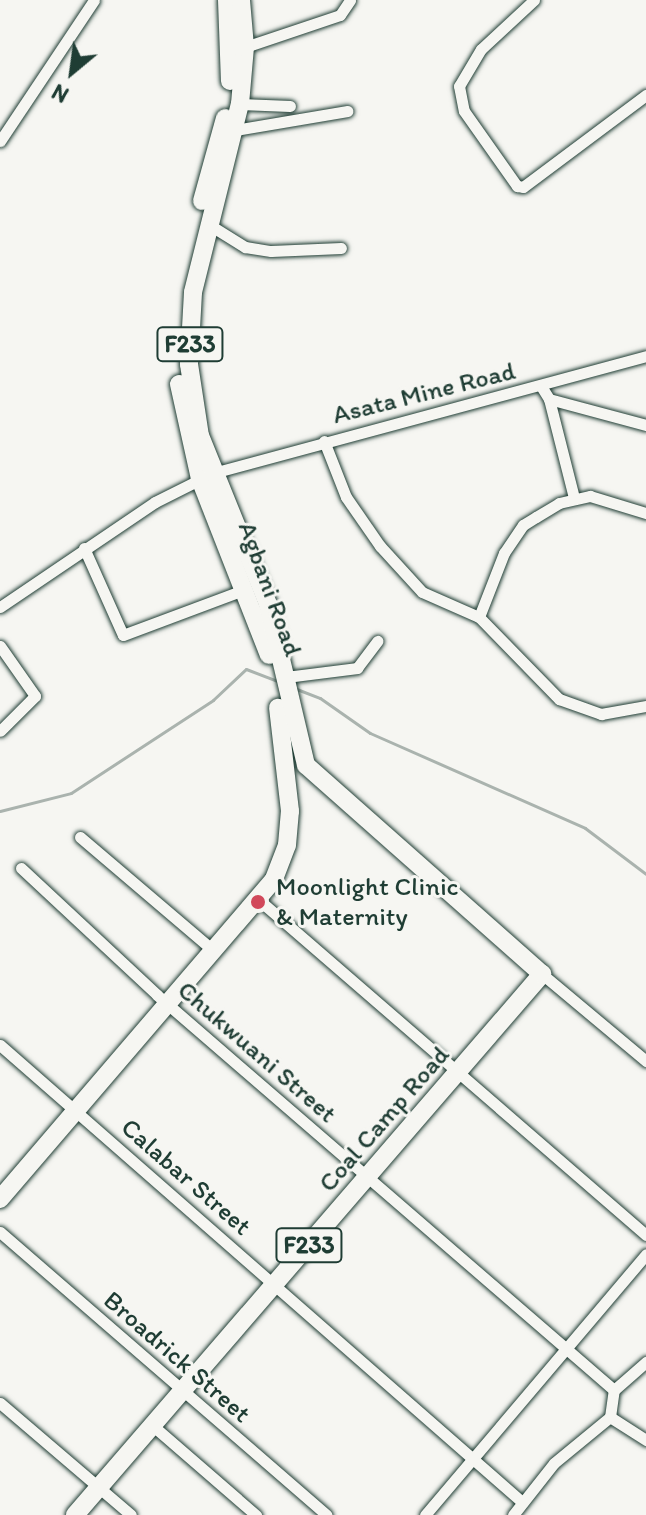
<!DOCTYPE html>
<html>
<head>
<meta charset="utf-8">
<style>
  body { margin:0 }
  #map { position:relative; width:646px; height:1515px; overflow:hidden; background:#f6f6f2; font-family:Itim,sans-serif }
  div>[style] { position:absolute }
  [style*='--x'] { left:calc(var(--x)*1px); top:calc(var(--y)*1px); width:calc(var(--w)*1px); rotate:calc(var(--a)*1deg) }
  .stream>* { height:3px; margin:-1.5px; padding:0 1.5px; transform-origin:1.5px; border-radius:1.5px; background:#aab3ae }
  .roads { filter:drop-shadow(0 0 2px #1f3d34) drop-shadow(0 0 2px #1f3d34) }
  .minor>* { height:11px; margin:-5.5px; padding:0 5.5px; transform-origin:5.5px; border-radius:5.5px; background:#f6f6f2 }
  .primary>* { height:18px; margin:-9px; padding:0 9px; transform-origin:9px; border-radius:9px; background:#f6f6f2 }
  .dots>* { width:22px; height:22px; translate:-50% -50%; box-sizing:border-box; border:4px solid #f6f6f2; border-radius:50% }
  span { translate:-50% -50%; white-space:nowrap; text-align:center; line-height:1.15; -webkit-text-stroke:6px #f6f6f2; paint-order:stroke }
  .shield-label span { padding:2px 6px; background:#f6f6f2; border:2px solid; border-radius:6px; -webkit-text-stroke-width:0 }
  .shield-label { font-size:24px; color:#1f3d34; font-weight:700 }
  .street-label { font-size:26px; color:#1f3d34 }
  .poi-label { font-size:26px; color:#1f3d34 }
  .left { translate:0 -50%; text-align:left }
  .north { position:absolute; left:32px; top:32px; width:80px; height:80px; -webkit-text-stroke:6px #f6f6f2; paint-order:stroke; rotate:209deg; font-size:22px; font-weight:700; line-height:32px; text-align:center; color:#1f3d34 }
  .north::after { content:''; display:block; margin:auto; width:28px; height:36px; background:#1f3d34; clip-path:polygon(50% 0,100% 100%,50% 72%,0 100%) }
</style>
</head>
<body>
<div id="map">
  <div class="stream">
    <i style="--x:294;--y:688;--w:28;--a:21"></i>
    <i style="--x:320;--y:698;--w:61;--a:35"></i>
    <i style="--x:370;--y:733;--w:235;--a:23.8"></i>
    <i style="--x:585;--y:828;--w:76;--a:37"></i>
    <i style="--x:0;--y:811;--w:73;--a:-14.2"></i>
    <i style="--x:71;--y:793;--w:170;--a:-33.2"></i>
    <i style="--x:213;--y:700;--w:45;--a:-43.2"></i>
    <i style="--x:246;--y:669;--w:36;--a:21"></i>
  </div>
  <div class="roads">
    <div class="minor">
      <i style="--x:534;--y:0;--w:72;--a:137.2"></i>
      <i style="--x:481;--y:49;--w:43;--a:120.7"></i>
      <i style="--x:459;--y:86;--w:25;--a:79"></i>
      <i style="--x:464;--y:111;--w:92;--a:54.8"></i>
      <i style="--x:517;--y:186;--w:6;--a:9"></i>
      <i style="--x:523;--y:187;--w:154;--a:-36.8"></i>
      <i style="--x:245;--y:47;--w:100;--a:-18.6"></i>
      <i style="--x:340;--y:15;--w:18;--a:-56"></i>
      <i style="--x:240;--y:104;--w:50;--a:2.3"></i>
      <i style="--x:235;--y:130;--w:114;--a:-9.6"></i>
      <i style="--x:0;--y:141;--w:169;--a:-56.3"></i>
      <i style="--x:208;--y:224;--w:44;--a:31.9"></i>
      <i style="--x:245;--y:247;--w:26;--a:9"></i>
      <i style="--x:271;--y:251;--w:70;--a:-2.5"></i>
      <i style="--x:541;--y:386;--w:15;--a:58"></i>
      <i style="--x:549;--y:399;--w:102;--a:75.8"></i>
      <i style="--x:549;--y:399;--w:100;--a:15"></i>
      <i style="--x:324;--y:441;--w:60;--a:68.6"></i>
      <i style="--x:346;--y:497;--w:60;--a:55.2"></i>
      <i style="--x:380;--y:546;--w:62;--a:47.6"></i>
      <i style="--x:422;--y:592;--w:62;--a:23.7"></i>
      <i style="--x:479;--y:617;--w:115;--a:45.7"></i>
      <i style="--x:559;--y:699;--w:45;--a:19.7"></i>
      <i style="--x:601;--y:714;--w:46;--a:-10.1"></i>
      <i style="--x:84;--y:548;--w:95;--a:65.9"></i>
      <i style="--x:123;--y:635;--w:131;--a:-20.5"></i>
      <i style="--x:0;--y:607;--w:187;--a:-34.1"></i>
      <i style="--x:155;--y:502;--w:65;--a:-26.6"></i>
      <i style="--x:213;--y:473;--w:449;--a:-15.1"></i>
      <i style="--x:479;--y:617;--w:69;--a:-68.7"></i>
      <i style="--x:504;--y:553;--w:34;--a:-56"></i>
      <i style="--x:523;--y:525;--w:15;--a:-32"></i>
      <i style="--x:536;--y:517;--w:27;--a:-31"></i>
      <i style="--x:559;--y:503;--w:32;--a:-13"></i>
      <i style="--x:590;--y:496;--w:59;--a:16.9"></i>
      <i style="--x:0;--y:646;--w:61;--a:55"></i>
      <i style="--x:35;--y:696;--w:49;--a:135"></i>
      <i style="--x:286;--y:677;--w:72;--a:-7.2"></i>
      <i style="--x:357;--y:668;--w:34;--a:-53"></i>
      <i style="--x:80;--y:837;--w:177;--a:40.4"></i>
      <i style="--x:21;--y:868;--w:186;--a:43"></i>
      <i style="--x:157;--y:995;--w:604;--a:40.84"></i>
      <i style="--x:259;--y:900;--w:512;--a:40.88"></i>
      <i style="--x:542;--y:974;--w:136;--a:39.9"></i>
      <i style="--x:0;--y:1045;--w:694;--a:41.2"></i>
      <i style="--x:0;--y:1232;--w:432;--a:40.9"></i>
      <i style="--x:0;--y:1403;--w:172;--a:40.5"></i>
      <i style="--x:610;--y:1417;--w:43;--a:32.6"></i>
      <i style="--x:152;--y:1425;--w:138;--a:40.9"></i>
      <i style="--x:425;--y:1515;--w:342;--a:-49.7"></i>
      <i style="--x:513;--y:1515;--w:66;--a:-51.7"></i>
      <i style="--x:554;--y:1463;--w:72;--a:-39.4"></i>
      <i style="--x:610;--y:1417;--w:27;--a:-82"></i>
      <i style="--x:614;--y:1390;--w:43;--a:-41.2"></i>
    </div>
    <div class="primary">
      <i style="--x:227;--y:0;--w:81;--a:87.9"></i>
      <i style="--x:202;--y:201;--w:86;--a:-74.5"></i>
      <i style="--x:179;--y:384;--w:97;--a:77.5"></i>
      <i style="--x:200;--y:479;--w:189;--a:68.6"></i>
      <i style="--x:0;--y:1199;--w:421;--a:-49.4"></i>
      <i style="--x:274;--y:879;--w:36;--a:-69"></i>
      <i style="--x:287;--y:845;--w:34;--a:-85"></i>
      <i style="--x:290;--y:811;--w:104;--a:-96.6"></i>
      <i style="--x:75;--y:1515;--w:715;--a:-49.2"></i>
      <i style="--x:542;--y:974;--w:315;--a:-138.5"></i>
      <i style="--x:306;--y:765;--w:165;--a:-103.3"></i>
      <i style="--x:268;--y:604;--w:181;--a:-112"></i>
      <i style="--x:200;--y:436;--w:73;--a:-98.7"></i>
      <i style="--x:189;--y:364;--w:72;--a:-86.8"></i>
      <i style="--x:193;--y:292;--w:194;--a:-76"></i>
      <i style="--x:240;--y:104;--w:57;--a:-85"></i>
      <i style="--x:245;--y:47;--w:47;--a:-94.9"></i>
    </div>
  </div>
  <div class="dots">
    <i style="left:258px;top:902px;background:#d1495b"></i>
  </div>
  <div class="shield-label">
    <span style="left:190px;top:344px">F233</span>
    <span style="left:309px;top:1245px">F233</span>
  </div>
  <div class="street-label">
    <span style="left:424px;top:393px;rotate:-14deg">Asata Mine Road</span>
    <span style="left:270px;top:589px;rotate:70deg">Agbani Road</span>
    <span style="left:257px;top:1052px;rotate:41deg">Chukwuani Street</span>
    <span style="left:384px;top:1119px;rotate:-49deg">Coal Camp Road</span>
    <span style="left:186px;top:1177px;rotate:41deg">Calabar Street</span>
    <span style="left:177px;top:1357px;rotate:41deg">Broadrick Street</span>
  </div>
  <div class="poi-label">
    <span class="left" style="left:276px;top:902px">Moonlight Clinic<br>&amp; Maternity</span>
  </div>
  <div class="north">N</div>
</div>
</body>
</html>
